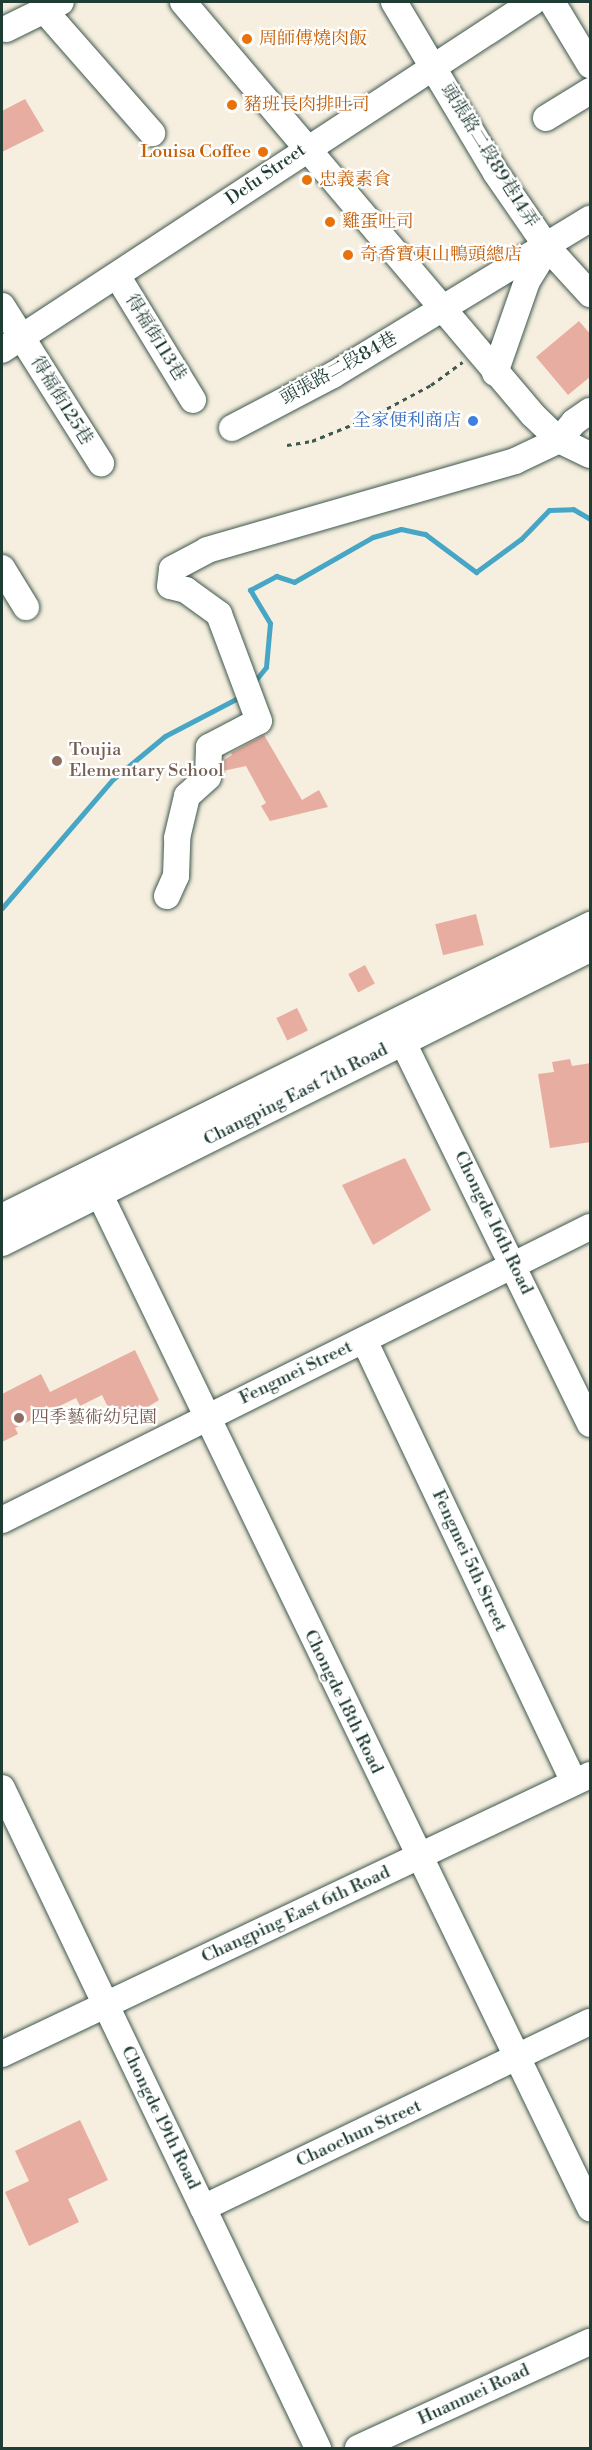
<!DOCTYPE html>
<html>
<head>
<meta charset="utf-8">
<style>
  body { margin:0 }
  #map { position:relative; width:592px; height:2450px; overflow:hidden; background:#f6efdf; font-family:"Libre Bodoni","Noto Serif TC",serif }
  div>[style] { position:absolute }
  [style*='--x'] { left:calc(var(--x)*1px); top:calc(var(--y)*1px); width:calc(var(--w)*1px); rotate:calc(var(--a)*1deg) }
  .stream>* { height:5px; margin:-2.5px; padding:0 2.5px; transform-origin:2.5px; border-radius:2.5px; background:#47a6c6 }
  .building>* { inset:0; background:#e8ada1; transform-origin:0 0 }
  .path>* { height:3px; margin-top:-1.5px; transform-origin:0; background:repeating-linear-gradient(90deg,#3f584e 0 4.5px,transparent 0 9px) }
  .roads { filter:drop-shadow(0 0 2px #3f584e) drop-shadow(0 0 2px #3f584e) }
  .minor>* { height:26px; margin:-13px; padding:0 13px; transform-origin:13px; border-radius:13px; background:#fff }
  .dots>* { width:16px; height:16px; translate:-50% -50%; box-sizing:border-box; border:3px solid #fff; border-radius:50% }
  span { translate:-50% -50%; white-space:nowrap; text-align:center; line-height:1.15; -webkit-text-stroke:4.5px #fff; paint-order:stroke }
  .food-label { font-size:18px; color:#c56008 }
  .left { translate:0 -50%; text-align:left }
  .right { translate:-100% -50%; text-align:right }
  .street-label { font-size:18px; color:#1f3d34 }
  .shop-label { font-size:18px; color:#366cbe }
  .education-label { font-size:18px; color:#785e54 }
  .frame { position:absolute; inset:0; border:3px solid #1f3d34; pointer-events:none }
</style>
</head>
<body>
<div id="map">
  <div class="stream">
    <i style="--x:254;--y:682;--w:19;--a:-51"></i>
    <i style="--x:266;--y:667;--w:44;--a:-84.8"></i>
    <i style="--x:270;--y:623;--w:39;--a:-121"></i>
    <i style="--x:250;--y:590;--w:30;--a:-28"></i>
    <i style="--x:276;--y:576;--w:19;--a:18"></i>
    <i style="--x:294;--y:582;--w:91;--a:-29.7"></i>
    <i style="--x:373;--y:537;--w:29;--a:-16"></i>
    <i style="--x:401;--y:529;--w:25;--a:12"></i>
    <i style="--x:425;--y:534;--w:64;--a:36.7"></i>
    <i style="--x:476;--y:572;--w:56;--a:-36.3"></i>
    <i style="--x:521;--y:539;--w:40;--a:-46"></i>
    <i style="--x:549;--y:510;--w:24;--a:-2"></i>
    <i style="--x:573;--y:509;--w:20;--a:30"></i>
    <i style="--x:2;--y:908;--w:170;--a:-49.3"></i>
    <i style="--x:113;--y:779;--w:67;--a:-39.6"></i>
    <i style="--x:165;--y:736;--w:87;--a:-27.5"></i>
  </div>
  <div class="building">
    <i style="clip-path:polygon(25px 99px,44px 131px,2px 152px,2px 111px)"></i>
    <i style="clip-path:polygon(579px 321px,591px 335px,591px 376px,568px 395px,536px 357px)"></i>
    <i style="clip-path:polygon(264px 735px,302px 800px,319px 790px,328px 807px,270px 821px,261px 806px,266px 803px,246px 766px,223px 771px,224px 760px,232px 755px,231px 753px)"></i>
    <i style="left:476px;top:914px;width:32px;height:42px;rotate:76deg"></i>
    <i style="left:365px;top:965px;width:21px;height:19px;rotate:62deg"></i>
    <i style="left:297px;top:1008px;width:25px;height:23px;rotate:64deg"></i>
    <i style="clip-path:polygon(570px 1059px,572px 1066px,591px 1063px,591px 1142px,550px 1148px,538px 1074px,554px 1072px,552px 1062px)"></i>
    <i style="clip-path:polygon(405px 1158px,431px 1210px,373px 1245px,342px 1185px)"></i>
    <i style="clip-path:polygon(135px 1350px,159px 1400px,117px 1426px,102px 1395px,80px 1406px,76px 1398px,15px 1428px,18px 1434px,2px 1442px,2px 1394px,41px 1374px,50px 1392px)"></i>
    <i style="clip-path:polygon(80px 2120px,108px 2180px,68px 2199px,79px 2222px,29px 2246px,5px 2192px,29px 2181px,15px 2151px)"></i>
  </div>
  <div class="path">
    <i style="--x:287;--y:445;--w:25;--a:-9"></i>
    <i style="--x:312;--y:441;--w:64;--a:-22.1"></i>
    <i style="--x:371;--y:417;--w:68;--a:-28.1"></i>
    <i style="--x:431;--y:385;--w:39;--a:-36"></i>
  </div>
  <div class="roads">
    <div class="minor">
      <i style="--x:183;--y:2;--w:541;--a:49.72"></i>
      <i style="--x:533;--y:415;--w:36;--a:44"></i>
      <i style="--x:559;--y:440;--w:34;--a:26"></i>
      <i style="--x:394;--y:2;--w:199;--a:59.2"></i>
      <i style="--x:496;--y:173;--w:90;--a:55.4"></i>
      <i style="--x:547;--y:247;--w:64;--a:47.5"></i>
      <i style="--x:552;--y:2;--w:74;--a:58.9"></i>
      <i style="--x:44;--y:10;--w:164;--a:48.7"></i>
      <i style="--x:6;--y:29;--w:61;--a:-26.1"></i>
      <i style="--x:546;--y:118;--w:52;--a:-31.5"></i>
      <i style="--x:118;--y:277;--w:144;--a:58.6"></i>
      <i style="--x:2;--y:306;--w:186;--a:57.8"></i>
      <i style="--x:2;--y:350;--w:635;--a:-33.24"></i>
      <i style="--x:495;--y:373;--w:97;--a:-70.8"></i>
      <i style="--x:527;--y:281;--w:36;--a:-58"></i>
      <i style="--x:232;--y:428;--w:114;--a:-27.7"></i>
      <i style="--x:333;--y:375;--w:301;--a:-31.3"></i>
      <i style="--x:2;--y:568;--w:46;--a:58.4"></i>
      <i style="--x:167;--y:896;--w:22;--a:-66"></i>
      <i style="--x:176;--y:876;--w:38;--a:-88"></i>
      <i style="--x:177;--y:838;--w:43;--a:-76.6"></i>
      <i style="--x:187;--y:796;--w:28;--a:-42"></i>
      <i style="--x:208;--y:777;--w:30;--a:-88"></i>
      <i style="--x:209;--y:747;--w:56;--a:-27.5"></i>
      <i style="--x:259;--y:721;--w:114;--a:-110.5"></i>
      <i style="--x:219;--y:614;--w:41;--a:-144"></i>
      <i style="--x:186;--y:590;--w:16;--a:-166"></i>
      <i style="--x:170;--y:586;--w:17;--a:-83"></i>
      <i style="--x:172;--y:569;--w:40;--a:-28"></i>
      <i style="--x:207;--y:550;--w:321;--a:-16.1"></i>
      <i style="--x:515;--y:461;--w:49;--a:-25.5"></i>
      <i style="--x:559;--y:440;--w:23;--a:-50"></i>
      <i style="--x:574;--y:422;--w:19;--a:-35"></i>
      <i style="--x:395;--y:1026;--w:443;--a:63.9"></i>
      <i style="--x:99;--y:1193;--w:1128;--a:64.18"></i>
      <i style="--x:2;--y:1217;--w:657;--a:-26.41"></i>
      <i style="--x:2;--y:1243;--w:657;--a:-26.57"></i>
      <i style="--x:364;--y:1340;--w:489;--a:64.6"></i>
      <i style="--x:2;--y:1520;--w:657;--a:-26.49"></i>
      <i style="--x:2;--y:1788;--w:732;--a:64.42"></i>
      <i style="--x:2;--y:2054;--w:651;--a:-25.38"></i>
      <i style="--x:203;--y:2208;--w:429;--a:-25.7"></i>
      <i style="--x:358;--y:2448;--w:255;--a:-24.6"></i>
    </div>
  </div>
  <div class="dots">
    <i style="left:247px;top:39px;background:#e8710a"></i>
    <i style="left:232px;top:105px;background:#e8710a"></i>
    <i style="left:263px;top:152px;background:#e8710a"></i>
    <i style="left:307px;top:180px;background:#e8710a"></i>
    <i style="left:330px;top:222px;background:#e8710a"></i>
    <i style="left:348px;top:255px;background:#e8710a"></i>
    <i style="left:473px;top:421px;background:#3f7fe0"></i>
    <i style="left:57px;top:761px;background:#8d6e63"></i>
    <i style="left:19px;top:1418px;background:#8d6e63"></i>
  </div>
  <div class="food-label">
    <span class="left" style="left:259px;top:39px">周師傅燒肉飯</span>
    <span class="left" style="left:244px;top:105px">豬班長肉排吐司</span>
    <span class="right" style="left:251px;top:152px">Louisa Coffee</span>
    <span class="left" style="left:319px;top:180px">忠義素食</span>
    <span class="left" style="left:342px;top:222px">雞蛋吐司</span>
    <span class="left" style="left:360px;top:255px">奇香寶東山鴨頭總店</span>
  </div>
  <div class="street-label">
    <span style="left:489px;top:156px;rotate:58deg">頭張路二段89巷14弄</span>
    <span style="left:266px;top:175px;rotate:-35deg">Defu Street</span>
    <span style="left:155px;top:338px;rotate:58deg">得福街113巷</span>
    <span style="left:339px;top:369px;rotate:-29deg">頭張路二段84巷</span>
    <span style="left:61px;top:401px;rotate:58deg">得福街125巷</span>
    <span style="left:296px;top:1095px;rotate:-27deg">Changping East 7th Road</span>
    <span style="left:493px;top:1223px;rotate:64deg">Chongde 16th Road</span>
    <span style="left:296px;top:1373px;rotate:-26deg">Fengmei Street</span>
    <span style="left:469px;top:1561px;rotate:65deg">Fengmei 5th Street</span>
    <span style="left:343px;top:1702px;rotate:64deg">Chongde 18th Road</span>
    <span style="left:296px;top:1915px;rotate:-25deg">Changping East 6th Road</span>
    <span style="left:160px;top:2118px;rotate:64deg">Chongde 19th Road</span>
    <span style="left:359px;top:2134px;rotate:-25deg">Chaochun Street</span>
    <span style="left:474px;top:2395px;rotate:-25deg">Huanmei Road</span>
  </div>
  <div class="shop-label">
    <span class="right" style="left:461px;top:421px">全家便利商店</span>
  </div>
  <div class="education-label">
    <span class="left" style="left:69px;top:761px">Toujia<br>Elementary School</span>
    <span class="left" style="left:31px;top:1418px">四季藝術幼兒園</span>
  </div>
  <div class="frame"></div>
</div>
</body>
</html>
